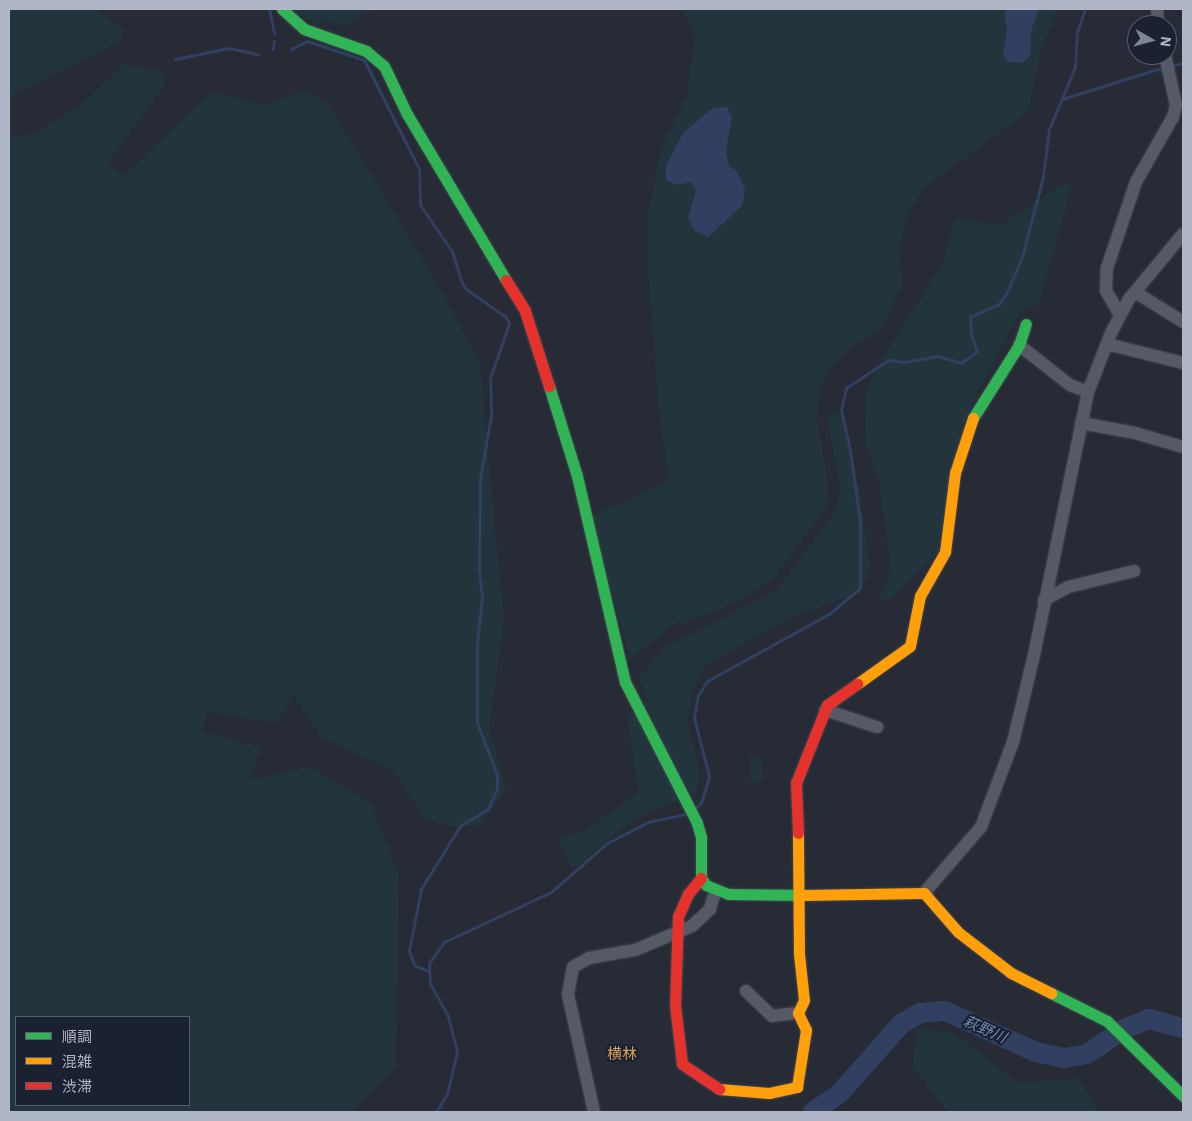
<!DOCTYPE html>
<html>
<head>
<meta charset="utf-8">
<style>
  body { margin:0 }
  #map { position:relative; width:1192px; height:1121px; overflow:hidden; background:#262b36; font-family:"IBM Plex Sans","Noto Sans JP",sans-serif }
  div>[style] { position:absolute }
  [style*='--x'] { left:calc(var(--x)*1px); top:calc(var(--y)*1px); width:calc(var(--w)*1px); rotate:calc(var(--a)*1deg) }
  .green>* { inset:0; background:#23353c; transform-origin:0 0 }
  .water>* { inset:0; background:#314061 }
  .stream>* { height:3px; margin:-1.5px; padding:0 1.5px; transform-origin:1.5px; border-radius:1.5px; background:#314061 }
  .river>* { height:20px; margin:-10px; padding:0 10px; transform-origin:10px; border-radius:10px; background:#314061 }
  .roads { filter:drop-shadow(0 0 1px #43464f) drop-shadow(0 0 1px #43464f) }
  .street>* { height:12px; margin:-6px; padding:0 6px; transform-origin:6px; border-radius:6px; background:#565a64 }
  .fast>* { height:11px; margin:-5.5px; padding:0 5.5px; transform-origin:5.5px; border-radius:5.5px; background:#30b455 }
  .slow>* { height:11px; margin:-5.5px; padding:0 5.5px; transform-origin:5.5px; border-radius:5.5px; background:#ff9f0a }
  .jam>* { height:11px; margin:-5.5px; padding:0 5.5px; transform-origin:5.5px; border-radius:5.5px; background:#e5322d }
  span { translate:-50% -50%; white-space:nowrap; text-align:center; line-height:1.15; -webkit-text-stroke:4px #1a2131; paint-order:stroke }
  .water-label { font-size:15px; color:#7488b2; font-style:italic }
  .neighbourhood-label { font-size:15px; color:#dca057 }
  .frame { position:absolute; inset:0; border:10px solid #afb6c8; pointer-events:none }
  .legend { position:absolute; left:15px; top:1016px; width:175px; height:90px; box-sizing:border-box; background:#1a2131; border:1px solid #565d6d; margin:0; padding:6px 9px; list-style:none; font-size:15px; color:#afb6c8 }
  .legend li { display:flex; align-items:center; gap:10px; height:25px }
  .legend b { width:25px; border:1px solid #565d6d }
  .north { position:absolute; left:1127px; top:15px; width:50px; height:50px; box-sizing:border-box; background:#1a2131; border:1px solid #565d6d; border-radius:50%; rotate:97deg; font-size:14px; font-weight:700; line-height:20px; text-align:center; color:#afb6c8 }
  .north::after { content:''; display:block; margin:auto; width:18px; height:22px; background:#7f8595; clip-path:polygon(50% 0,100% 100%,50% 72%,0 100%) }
</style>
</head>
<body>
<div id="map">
  <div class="green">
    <i style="clip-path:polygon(9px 9px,94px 9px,124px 29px,121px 42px,9px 97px)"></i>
    <i style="clip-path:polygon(295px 9px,372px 9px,345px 26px,325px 20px,316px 25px,298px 14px)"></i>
    <i style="clip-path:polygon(682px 9px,1057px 9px,1041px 51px,1028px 112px,924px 188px,906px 217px,899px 247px,902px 284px,881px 330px,851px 348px,828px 370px,820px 388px,817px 419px,829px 489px,826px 508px,773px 579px,735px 603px,682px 624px,677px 622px,630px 659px,591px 516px,668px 481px,669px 472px,660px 424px,649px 279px,649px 209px,661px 149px,686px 99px,695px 37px)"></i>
    <i style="clip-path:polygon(evenodd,124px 64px,162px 70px,165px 85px,107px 163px,124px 176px,212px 91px,263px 105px,303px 91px,327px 102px,436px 282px,480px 364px,504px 621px,489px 727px,506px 790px,479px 826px,448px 826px,426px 820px,393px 771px,322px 738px,293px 695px,277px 723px,206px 712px,203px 732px,261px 747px,250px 780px,310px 766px,370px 802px,399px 876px,396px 1067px,351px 1112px,9px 1112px,9px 138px,34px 133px,80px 106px,124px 64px,16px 1017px,189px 1017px,189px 1105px,16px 1105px,16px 1017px)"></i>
    <i style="clip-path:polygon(1064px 183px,1072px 184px,1039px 304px,1021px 311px,970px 406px,938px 552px,887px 603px,879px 599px,891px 570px,878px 477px,866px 445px,865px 395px,880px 362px,942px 264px,956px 218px,1000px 225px)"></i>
    <i style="clip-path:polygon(836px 412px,842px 419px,860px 494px,870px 568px,861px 592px,785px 620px,704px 667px,692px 692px,687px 721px,699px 770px,697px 792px,629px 823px,573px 869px,556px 838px,583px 832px,639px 792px,627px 716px,648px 701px,639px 678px,663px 648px,776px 591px,834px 513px,841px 489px,827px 418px)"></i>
    <i style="left:761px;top:755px;width:27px;height:12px;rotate:86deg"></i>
    <i style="clip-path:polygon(916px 1028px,954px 1033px,1018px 1083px,1079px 1078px,1098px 1112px,948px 1112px,913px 1068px)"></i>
  </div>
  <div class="water">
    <i style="clip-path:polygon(1004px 9px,1039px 9px,1031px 31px,1030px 56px,1022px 63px,1008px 62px,1003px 55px,1007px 30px)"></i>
    <i style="clip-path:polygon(727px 107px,732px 117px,726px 151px,729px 166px,737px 171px,745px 189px,742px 206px,708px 237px,695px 231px,688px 219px,696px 190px,691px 182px,677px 185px,666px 180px,666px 166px,683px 133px,713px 108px)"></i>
  </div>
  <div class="stream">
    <i style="--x:269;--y:9;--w:25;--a:78"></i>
    <i style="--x:273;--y:49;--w:8;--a:-83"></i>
    <i style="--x:291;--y:49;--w:18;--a:-27"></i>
    <i style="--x:307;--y:41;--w:60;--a:18.4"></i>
    <i style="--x:364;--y:60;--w:122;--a:63.2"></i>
    <i style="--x:419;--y:169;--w:36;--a:88"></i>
    <i style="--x:420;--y:205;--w:56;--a:55.2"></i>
    <i style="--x:452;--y:251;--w:31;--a:73"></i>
    <i style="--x:461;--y:281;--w:9;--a:58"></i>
    <i style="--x:466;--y:289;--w:49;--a:35"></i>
    <i style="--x:506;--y:317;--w:8;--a:67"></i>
    <i style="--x:509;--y:324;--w:57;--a:109.4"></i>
    <i style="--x:490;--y:378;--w:38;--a:88"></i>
    <i style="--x:491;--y:416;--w:63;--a:100.1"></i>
    <i style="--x:480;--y:478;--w:91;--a:90.6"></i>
    <i style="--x:479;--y:569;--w:28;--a:84"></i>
    <i style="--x:482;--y:597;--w:46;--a:96.2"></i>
    <i style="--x:477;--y:643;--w:80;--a:90"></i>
    <i style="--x:477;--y:723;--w:56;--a:69"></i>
    <i style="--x:497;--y:775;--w:14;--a:90"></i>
    <i style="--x:497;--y:789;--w:22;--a:114"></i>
    <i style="--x:488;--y:809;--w:33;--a:149"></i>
    <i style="--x:460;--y:826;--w:74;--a:121.8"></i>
    <i style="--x:421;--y:889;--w:63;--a:101"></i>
    <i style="--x:409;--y:951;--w:15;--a:70"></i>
    <i style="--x:414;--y:965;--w:17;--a:24"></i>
    <i style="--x:175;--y:59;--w:55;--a:-11.5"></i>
    <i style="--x:229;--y:48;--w:30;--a:12"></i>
    <i style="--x:1170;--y:66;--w:13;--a:-13"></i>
    <i style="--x:1062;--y:99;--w:107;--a:-17.4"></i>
    <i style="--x:695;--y:808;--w:8;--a:-40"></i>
    <i style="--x:701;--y:803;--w:28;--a:-73"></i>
    <i style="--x:709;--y:776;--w:60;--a:-104.5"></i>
    <i style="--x:694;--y:718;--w:22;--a:-80"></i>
    <i style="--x:698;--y:696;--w:17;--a:-59"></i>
    <i style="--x:707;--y:681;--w:139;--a:-28.8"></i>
    <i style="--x:829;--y:614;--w:40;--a:-40"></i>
    <i style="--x:860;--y:588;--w:66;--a:-90"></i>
    <i style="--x:860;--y:522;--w:73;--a:-97.9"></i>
    <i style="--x:850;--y:450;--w:41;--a:-102.7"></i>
    <i style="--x:841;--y:410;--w:23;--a:-77"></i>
    <i style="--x:846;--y:388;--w:50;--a:-33.7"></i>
    <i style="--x:888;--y:360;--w:16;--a:7"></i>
    <i style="--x:904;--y:362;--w:34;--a:-10"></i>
    <i style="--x:937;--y:356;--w:25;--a:16"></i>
    <i style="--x:961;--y:363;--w:20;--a:-37"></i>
    <i style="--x:977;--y:351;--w:17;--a:-111"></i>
    <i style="--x:971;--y:335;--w:18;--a:-93"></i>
    <i style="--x:970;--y:317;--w:32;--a:-24"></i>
    <i style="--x:999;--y:304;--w:14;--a:-56"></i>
    <i style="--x:1007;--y:292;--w:38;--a:-67"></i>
    <i style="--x:1022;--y:257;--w:83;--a:-75.3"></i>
    <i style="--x:1043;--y:177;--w:48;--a:-82.9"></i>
    <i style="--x:1049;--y:129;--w:67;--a:-67.2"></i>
    <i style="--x:1075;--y:67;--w:35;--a:-87"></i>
    <i style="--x:1077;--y:32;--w:24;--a:-71"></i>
    <i style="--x:436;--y:1112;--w:21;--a:-59"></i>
    <i style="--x:447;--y:1094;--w:43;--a:-76.6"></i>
    <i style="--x:457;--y:1052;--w:37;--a:-104"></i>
    <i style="--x:448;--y:1016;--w:37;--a:-119"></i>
    <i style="--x:430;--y:984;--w:21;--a:-93"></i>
    <i style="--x:429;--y:963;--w:26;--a:-54"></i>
    <i style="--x:444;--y:942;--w:118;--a:-25"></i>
    <i style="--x:551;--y:892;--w:74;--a:-41.2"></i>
    <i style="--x:607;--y:843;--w:46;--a:-27.1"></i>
    <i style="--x:648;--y:822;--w:38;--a:-12"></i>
  </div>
  <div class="river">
    <i style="--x:813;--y:1112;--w:33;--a:-35"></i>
    <i style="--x:840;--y:1093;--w:92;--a:-48.5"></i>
    <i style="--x:901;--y:1024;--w:22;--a:-30"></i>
    <i style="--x:920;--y:1013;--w:25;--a:-5"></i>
    <i style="--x:945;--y:1011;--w:100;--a:24.3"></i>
    <i style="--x:1036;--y:1052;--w:29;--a:12"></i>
    <i style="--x:1064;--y:1058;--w:23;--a:-10"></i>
    <i style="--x:1087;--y:1054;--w:45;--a:-34"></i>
    <i style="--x:1124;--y:1029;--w:27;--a:-22"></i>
    <i style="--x:1149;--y:1019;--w:35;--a:15"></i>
  </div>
  <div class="roads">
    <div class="street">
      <i style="--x:1157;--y:9;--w:16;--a:86"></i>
      <i style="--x:1135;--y:292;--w:57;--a:32"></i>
      <i style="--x:1120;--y:315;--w:28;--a:-120"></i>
      <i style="--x:1106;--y:291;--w:23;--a:-88"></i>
      <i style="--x:1107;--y:268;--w:91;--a:-71.4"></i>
      <i style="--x:1136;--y:182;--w:75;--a:-60.4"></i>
      <i style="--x:1173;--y:117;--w:12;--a:-76"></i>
      <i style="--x:1176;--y:105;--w:51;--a:-102.4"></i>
      <i style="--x:1107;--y:344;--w:78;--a:14"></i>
      <i style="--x:1019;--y:345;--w:65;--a:38.1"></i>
      <i style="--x:1070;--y:385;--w:19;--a:21"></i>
      <i style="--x:1081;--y:423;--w:55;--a:10.5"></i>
      <i style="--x:1135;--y:433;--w:50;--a:16.3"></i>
      <i style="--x:1044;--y:600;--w:27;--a:-28"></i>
      <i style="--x:1068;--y:587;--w:68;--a:-13.6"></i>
      <i style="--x:825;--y:710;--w:55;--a:18.1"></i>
      <i style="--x:924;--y:893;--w:87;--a:-49.2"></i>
      <i style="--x:981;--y:827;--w:91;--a:-69.4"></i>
      <i style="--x:1013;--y:742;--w:89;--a:-76.4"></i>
      <i style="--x:1034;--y:655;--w:268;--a:-78.4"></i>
      <i style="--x:1088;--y:392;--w:63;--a:-68.7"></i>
      <i style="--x:1111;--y:333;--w:40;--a:-62"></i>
      <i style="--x:1130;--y:298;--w:83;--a:-50.4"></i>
      <i style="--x:746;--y:991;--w:36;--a:44"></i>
      <i style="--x:772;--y:1016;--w:26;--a:-7"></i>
      <i style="--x:594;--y:1112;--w:120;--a:-102.5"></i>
      <i style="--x:568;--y:995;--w:28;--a:-80"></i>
      <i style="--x:573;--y:967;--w:18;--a:-29"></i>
      <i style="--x:589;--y:958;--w:47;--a:-9.9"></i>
      <i style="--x:635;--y:950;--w:62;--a:-22.8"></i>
      <i style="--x:692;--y:926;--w:25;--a:-43"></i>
      <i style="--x:710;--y:909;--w:19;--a:-74"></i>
    </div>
    <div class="fast">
      <i style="--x:282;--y:9;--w:30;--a:42"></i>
      <i style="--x:304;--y:29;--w:66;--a:19.5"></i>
      <i style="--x:366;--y:51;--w:23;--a:40"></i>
      <i style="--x:384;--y:66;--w:53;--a:64.4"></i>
      <i style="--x:407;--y:114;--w:193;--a:59.2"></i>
      <i style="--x:549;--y:386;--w:94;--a:72.7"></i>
      <i style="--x:577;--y:476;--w:212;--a:76.9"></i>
      <i style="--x:625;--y:682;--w:158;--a:62.9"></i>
      <i style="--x:697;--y:823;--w:15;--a:74"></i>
      <i style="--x:701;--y:837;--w:41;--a:90"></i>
      <i style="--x:701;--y:878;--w:9;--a:54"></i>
      <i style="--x:706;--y:885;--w:24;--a:22"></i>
      <i style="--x:728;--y:894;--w:75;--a:0.8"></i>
      <i style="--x:973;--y:418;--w:86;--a:-57.8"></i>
      <i style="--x:1019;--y:345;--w:22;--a:-72"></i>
      <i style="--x:1051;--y:993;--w:63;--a:26.6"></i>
      <i style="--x:1107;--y:1021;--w:107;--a:44.6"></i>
    </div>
    <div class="slow">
      <i style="--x:857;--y:684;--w:65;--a:-35.6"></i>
      <i style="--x:910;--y:646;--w:51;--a:-78.7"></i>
      <i style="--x:920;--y:596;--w:51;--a:-60.4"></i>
      <i style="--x:945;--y:552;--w:80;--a:-82.8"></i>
      <i style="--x:955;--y:473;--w:58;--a:-71.9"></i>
      <i style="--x:803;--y:895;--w:121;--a:-0.9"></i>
      <i style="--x:924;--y:893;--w:52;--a:48.9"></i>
      <i style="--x:958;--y:932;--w:67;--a:37.7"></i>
      <i style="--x:1011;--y:973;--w:45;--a:26.6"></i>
      <i style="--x:719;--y:1089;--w:50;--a:4.6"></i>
      <i style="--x:769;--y:1093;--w:29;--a:-12"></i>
      <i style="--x:797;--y:1087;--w:58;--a:-81"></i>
      <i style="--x:806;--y:1030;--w:19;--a:-115"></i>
      <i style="--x:798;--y:1013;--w:14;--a:-65"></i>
      <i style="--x:804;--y:1000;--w:46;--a:-96.2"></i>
      <i style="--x:799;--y:954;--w:121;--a:-90.5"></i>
    </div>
    <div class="jam">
      <i style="--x:506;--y:280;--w:36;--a:58"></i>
      <i style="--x:525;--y:311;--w:79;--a:72.3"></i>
      <i style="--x:798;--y:833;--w:50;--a:-92.3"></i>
      <i style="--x:796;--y:783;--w:84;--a:-68.3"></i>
      <i style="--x:827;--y:705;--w:37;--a:-35"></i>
      <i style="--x:701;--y:878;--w:21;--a:129"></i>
      <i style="--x:688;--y:894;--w:24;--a:114"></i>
      <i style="--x:678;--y:916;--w:89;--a:91.9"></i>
      <i style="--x:675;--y:1005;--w:59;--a:83.2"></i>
      <i style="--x:682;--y:1064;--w:45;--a:34"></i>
    </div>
  </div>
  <div class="water-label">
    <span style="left:985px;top:1029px;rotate:24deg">萩野川</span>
  </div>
  <div class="neighbourhood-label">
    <span style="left:622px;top:1054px">横林</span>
  </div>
  <div class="frame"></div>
  <ul class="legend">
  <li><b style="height:6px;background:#30b455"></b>順調</li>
  <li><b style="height:6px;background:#ff9f0a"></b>混雑</li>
  <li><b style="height:6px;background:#e5322d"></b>渋滞</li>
  </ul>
  <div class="north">N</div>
</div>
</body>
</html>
